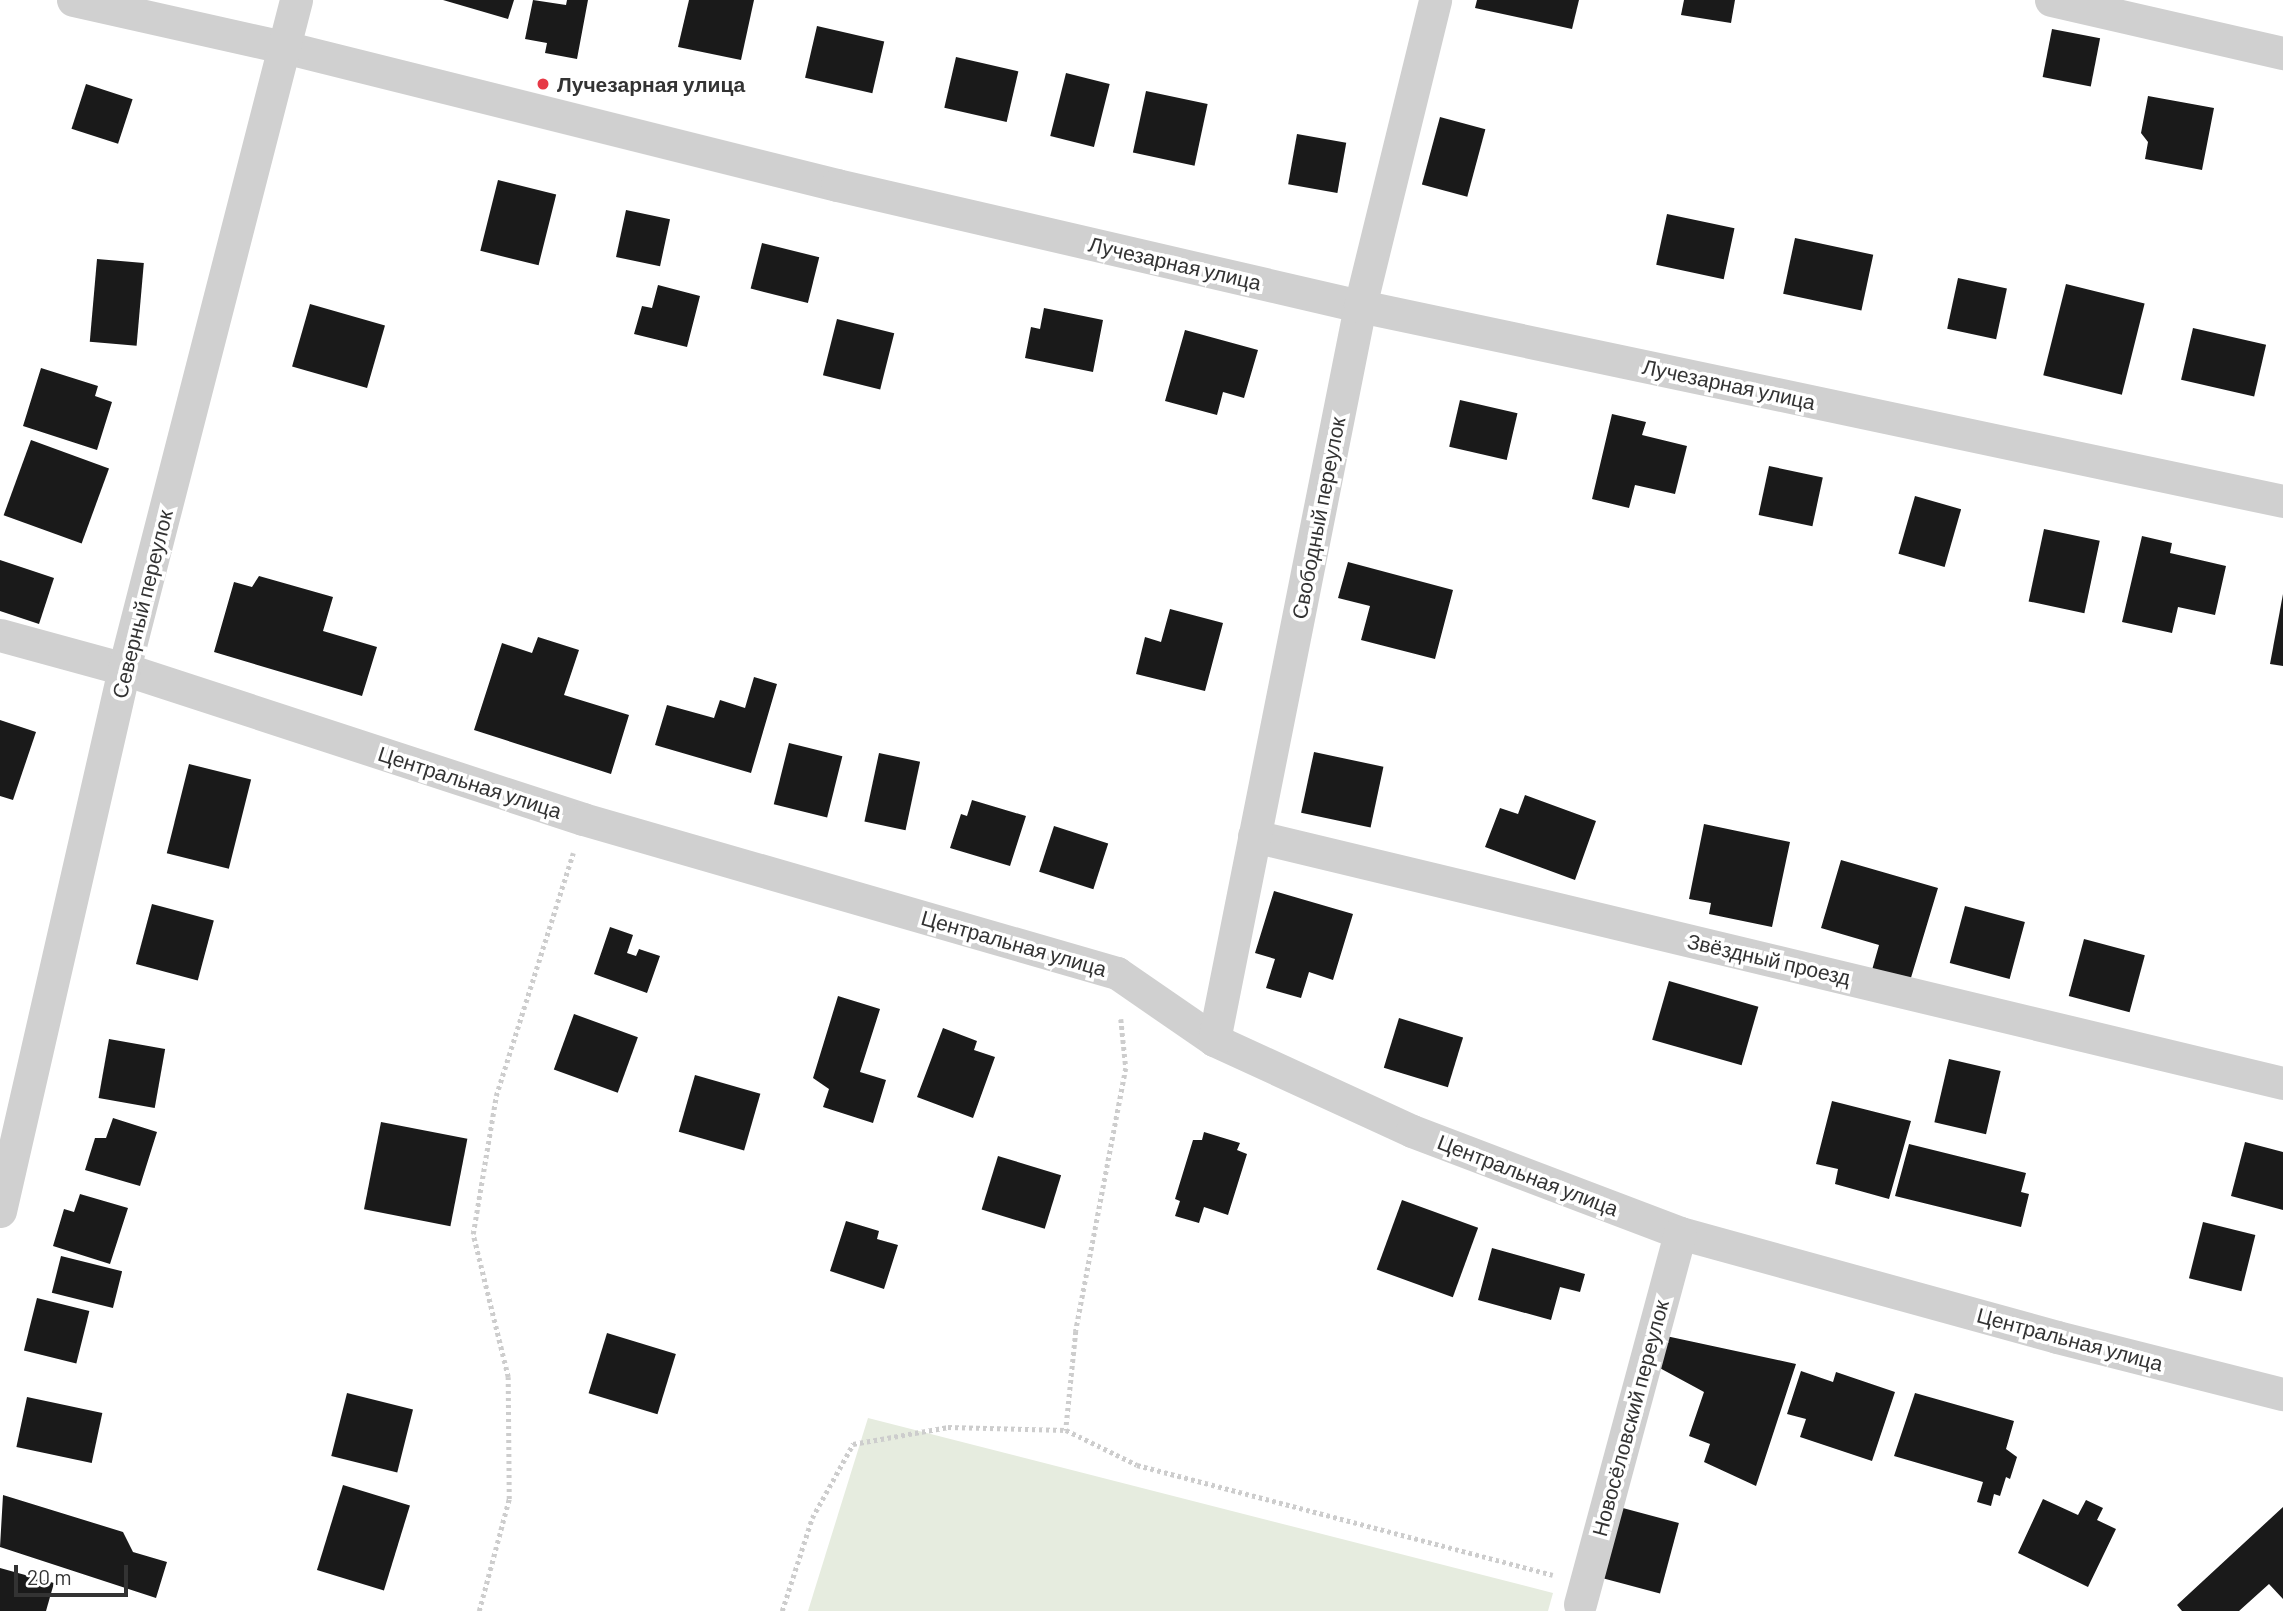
<!DOCTYPE html>
<html>
<head>
<meta charset="utf-8">
<style>
  body { margin:0 }
  #map { position:relative; width:2283px; height:1611px; overflow:hidden; background:#fff; font-family:Barlow,sans-serif }
  div>[style] { position:absolute }
  [style*='--x'] { left:calc(var(--x)*1px); top:calc(var(--y)*1px); width:calc(var(--w)*1px); rotate:calc(var(--a)*1deg) }
  .green>* { inset:0; background:#e6ecdf }
  .building>* { inset:0; background:#1a1a1a; transform-origin:0 0 }
  .path>* { height:4.5px; margin-top:-2.25px; transform-origin:0; background:repeating-linear-gradient(90deg,#cdcdcd 0 3.5px,transparent 0 7px) }
  .minor>* { height:33px; margin:-16.5px; padding:0 16.5px; transform-origin:16.5px; border-radius:16.5px; background:#d0d0d0 }
  .dots>* { width:19px; height:19px; translate:-50% -50%; box-sizing:border-box; border:4px solid #fff; border-radius:50% }
  span { translate:-50% -50%; white-space:nowrap; text-align:center; line-height:1.15; -webkit-text-stroke:7px #fff; paint-order:stroke }
  .poi-label { font-size:21px; color:#333; font-weight:700 }
  .left { translate:0 -50%; text-align:left }
  .street-label { font-size:21px; color:#333 }
  .scale { position:absolute; left:14px; top:1565px; width:114px; height:32px; box-sizing:border-box; border:4px solid #333; border-top:0; padding-left:9px; font-size:21px; line-height:24px; white-space:nowrap; color:#333; -webkit-text-stroke:5px #fff; paint-order:stroke }
</style>
</head>
<body>
<div id="map">
  <div class="green">
    <i style="clip-path:polygon(868px 1418px,1553px 1593px,1548px 1611px,808px 1611px)"></i>
  </div>
  <div class="building">
    <i style="clip-path:polygon(443px 0,514px 0,508px 19px)"></i>
    <i style="clip-path:polygon(533px 0,566px 5px,567px 0,588px 0,577px 59px,545px 53px,547px 43px,525px 39px)"></i>
    <i style="clip-path:polygon(689px 0,754px 0,741px 60px,678px 47px)"></i>
    <i style="clip-path:polygon(1477px 0,1579px 0,1572px 29px,1475px 8px)"></i>
    <i style="clip-path:polygon(1684px 0,1735px 0,1731px 23px,1681px 15px)"></i>
    <i style="left:817px;top:26px;width:69px;height:53px;rotate:13deg"></i>
    <i style="left:2052px;top:29px;width:49px;height:49px;rotate:11deg"></i>
    <i style="left:956px;top:57px;width:64px;height:52px;rotate:13deg"></i>
    <i style="left:1066px;top:73px;width:45px;height:65px;rotate:14deg"></i>
    <i style="left:86px;top:84px;width:49px;height:47px;rotate:18deg"></i>
    <i style="left:1146px;top:91px;width:63px;height:63px;rotate:12deg"></i>
    <i style="clip-path:polygon(2148px 96px,2214px 108px,2202px 170px,2145px 159px,2148px 142px,2141px 133px)"></i>
    <i style="left:1440px;top:117px;width:47px;height:70px;rotate:15deg"></i>
    <i style="left:1297px;top:134px;width:50px;height:51px;rotate:10deg"></i>
    <i style="left:498px;top:180px;width:60px;height:73px;rotate:14deg"></i>
    <i style="left:626px;top:210px;width:45px;height:48px;rotate:12deg"></i>
    <i style="left:1667px;top:214px;width:69px;height:52px;rotate:12deg"></i>
    <i style="left:1795px;top:238px;width:80px;height:57px;rotate:12deg"></i>
    <i style="left:762px;top:243px;width:59px;height:47px;rotate:14deg"></i>
    <i style="left:97px;top:259px;width:47px;height:83px;rotate:5deg"></i>
    <i style="left:1958px;top:278px;width:50px;height:52px;rotate:12deg"></i>
    <i style="left:2066px;top:284px;width:81px;height:94px;rotate:14deg"></i>
    <i style="clip-path:polygon(658px 285px,700px 296px,687px 347px,634px 334px,642px 306px,652px 308px)"></i>
    <i style="left:310px;top:304px;width:78px;height:65px;rotate:16deg"></i>
    <i style="clip-path:polygon(1044px 308px,1103px 320px,1093px 372px,1025px 358px,1031px 327px,1040px 329px)"></i>
    <i style="left:837px;top:319px;width:59px;height:58px;rotate:14deg"></i>
    <i style="left:2193px;top:328px;width:75px;height:53px;rotate:13deg"></i>
    <i style="clip-path:polygon(1185px 330px,1258px 350px,1244px 398px,1223px 392px,1217px 415px,1165px 401px)"></i>
    <i style="clip-path:polygon(41px 368px,98px 386px,95px 396px,112px 402px,97px 450px,23px 426px)"></i>
    <i style="left:1460px;top:400px;width:59px;height:48px;rotate:13deg"></i>
    <i style="clip-path:polygon(1612px 414px,1646px 422px,1642px 435px,1687px 446px,1675px 494px,1635px 485px,1629px 508px,1592px 499px)"></i>
    <i style="left:31px;top:440px;width:83px;height:80px;rotate:20deg"></i>
    <i style="left:1769px;top:466px;width:55px;height:50px;rotate:12deg"></i>
    <i style="left:1915px;top:496px;width:48px;height:60px;rotate:16deg"></i>
    <i style="left:2044px;top:529px;width:57px;height:74px;rotate:12deg"></i>
    <i style="clip-path:polygon(2142px 536px,2172px 543px,2170px 553px,2226px 566px,2215px 615px,2178px 607px,2172px 633px,2122px 622px)"></i>
    <i style="clip-path:polygon(0 560px,54px 578px,39px 624px,0 611px)"></i>
    <i style="clip-path:polygon(1348px 562px,1453px 590px,1435px 659px,1361px 640px,1370px 606px,1338px 598px)"></i>
    <i style="clip-path:polygon(259px 576px,333px 597px,323px 631px,377px 647px,362px 696px,214px 652px,234px 582px,252px 587px)"></i>
    <i style="clip-path:polygon(2283px 594px,2283px 666px,2270px 664px)"></i>
    <i style="clip-path:polygon(1170px 609px,1223px 623px,1205px 691px,1136px 674px,1145px 637px,1161px 642px)"></i>
    <i style="clip-path:polygon(538px 637px,579px 650px,564px 695px,629px 715px,611px 774px,474px 730px,502px 643px,532px 653px)"></i>
    <i style="clip-path:polygon(754px 677px,777px 684px,751px 773px,655px 745px,667px 705px,714px 718px,720px 700px,745px 708px)"></i>
    <i style="clip-path:polygon(0 720px,36px 732px,13px 800px,0 796px)"></i>
    <i style="left:789px;top:743px;width:55px;height:63px;rotate:14deg"></i>
    <i style="left:1314px;top:752px;width:71px;height:62px;rotate:12deg"></i>
    <i style="left:879px;top:753px;width:42px;height:70px;rotate:12deg"></i>
    <i style="left:189px;top:764px;width:64px;height:92px;rotate:14deg"></i>
    <i style="clip-path:polygon(1525px 795px,1596px 821px,1575px 880px,1485px 847px,1500px 808px,1518px 814px)"></i>
    <i style="clip-path:polygon(972px 800px,1026px 816px,1010px 866px,950px 848px,961px 814px,967px 816px)"></i>
    <i style="clip-path:polygon(1704px 824px,1790px 842px,1772px 927px,1709px 914px,1711px 903px,1689px 899px)"></i>
    <i style="left:1054px;top:826px;width:57px;height:48px;rotate:18deg"></i>
    <i style="clip-path:polygon(1841px 860px,1938px 888px,1910px 981px,1872px 970px,1879px 945px,1821px 928px)"></i>
    <i style="clip-path:polygon(1274px 891px,1353px 914px,1333px 980px,1309px 972px,1301px 998px,1266px 988px,1275px 959px,1255px 953px)"></i>
    <i style="left:152px;top:904px;width:64px;height:62px;rotate:15deg"></i>
    <i style="left:1965px;top:906px;width:62px;height:59px;rotate:15deg"></i>
    <i style="clip-path:polygon(610px 927px,633px 935px,627px 953px,636px 956px,639px 949px,660px 956px,647px 993px,594px 974px)"></i>
    <i style="left:2084px;top:939px;width:63px;height:59px;rotate:15deg"></i>
    <i style="left:1669px;top:981px;width:93px;height:61px;rotate:16deg"></i>
    <i style="clip-path:polygon(838px 996px,880px 1009px,860px 1072px,886px 1080px,873px 1123px,823px 1107px,829px 1089px,813px 1078px)"></i>
    <i style="left:574px;top:1014px;width:68px;height:59px;rotate:20deg"></i>
    <i style="left:1399px;top:1018px;width:67px;height:52px;rotate:17deg"></i>
    <i style="clip-path:polygon(943px 1028px,977px 1041px,974px 1050px,995px 1057px,973px 1118px,917px 1097px)"></i>
    <i style="left:109px;top:1039px;width:57px;height:60px;rotate:10deg"></i>
    <i style="left:1949px;top:1059px;width:53px;height:65px;rotate:13deg"></i>
    <i style="left:695px;top:1075px;width:68px;height:59px;rotate:16deg"></i>
    <i style="clip-path:polygon(1832px 1101px,1911px 1121px,1889px 1199px,1835px 1184px,1838px 1169px,1816px 1164px)"></i>
    <i style="clip-path:polygon(113px 1118px,157px 1132px,140px 1186px,85px 1170px,95px 1138px,106px 1138px)"></i>
    <i style="left:381px;top:1122px;width:88px;height:89px;rotate:11deg"></i>
    <i style="clip-path:polygon(1204px 1132px,1240px 1143px,1237px 1150px,1247px 1154px,1228px 1215px,1204px 1207px,1199px 1223px,1175px 1216px,1180px 1201px,1175px 1199px,1193px 1140px,1202px 1140px)"></i>
    <i style="clip-path:polygon(2245px 1142px,2283px 1152px,2283px 1210px,2231px 1196px)"></i>
    <i style="clip-path:polygon(1909px 1144px,2026px 1173px,2021px 1192px,2029px 1194px,2021px 1227px,1895px 1196px)"></i>
    <i style="left:998px;top:1156px;width:66px;height:56px;rotate:17deg"></i>
    <i style="clip-path:polygon(80px 1194px,128px 1208px,110px 1264px,53px 1246px,64px 1209px,74px 1212px)"></i>
    <i style="left:1402px;top:1200px;width:81px;height:74px;rotate:20deg"></i>
    <i style="clip-path:polygon(846px 1221px,879px 1231px,877px 1239px,898px 1245px,884px 1289px,830px 1271px)"></i>
    <i style="left:2203px;top:1222px;width:54px;height:58px;rotate:14deg"></i>
    <i style="clip-path:polygon(1492px 1248px,1585px 1274px,1580px 1292px,1560px 1287px,1551px 1320px,1478px 1300px)"></i>
    <i style="left:61px;top:1256px;width:63px;height:38px;rotate:14deg"></i>
    <i style="left:37px;top:1298px;width:54px;height:54px;rotate:14deg"></i>
    <i style="left:607px;top:1333px;width:72px;height:63px;rotate:17deg"></i>
    <i style="clip-path:polygon(1666px 1336px,1796px 1364px,1756px 1486px,1704px 1462px,1710px 1444px,1689px 1436px,1704px 1392px,1656px 1366px)"></i>
    <i style="clip-path:polygon(1801px 1371px,1833px 1382px,1836px 1372px,1895px 1392px,1872px 1461px,1800px 1437px,1806px 1419px,1787px 1414px)"></i>
    <i style="left:347px;top:1393px;width:68px;height:65px;rotate:14deg"></i>
    <i style="clip-path:polygon(1915px 1393px,2014px 1421px,2006px 1449px,2017px 1457px,2010px 1479px,2006px 1477px,2000px 1496px,1994px 1494px,1991px 1506px,1977px 1502px,1983px 1482px,1894px 1456px)"></i>
    <i style="left:27px;top:1397px;width:77px;height:51px;rotate:12deg"></i>
    <i style="left:343px;top:1485px;width:70px;height:89px;rotate:17deg"></i>
    <i style="clip-path:polygon(3px 1495px,123px 1532px,133px 1552px,167px 1562px,156px 1598px,0 1547px)"></i>
    <i style="clip-path:polygon(2043px 1499px,2078px 1515px,2086px 1500px,2103px 1508px,2097px 1520px,2116px 1529px,2088px 1587px,2018px 1553px)"></i>
    <i style="left:1619px;top:1507px;width:62px;height:73px;rotate:15deg"></i>
    <i style="clip-path:polygon(2283px 1507px,2283px 1599px,2269px 1584px,2239px 1611px,2182px 1611px,2177px 1605px)"></i>
    <i style="clip-path:polygon(0 1568px,54px 1583px,46px 1611px,0 1611px)"></i>
  </div>
  <div class="path">
    <i style="--x:1121;--y:1019;--w:49;--a:84.2"></i>
    <i style="--x:1126;--y:1068;--w:268;--a:100.8"></i>
    <i style="--x:1076;--y:1331;--w:100;--a:95.8"></i>
    <i style="--x:1066;--y:1430;--w:79;--a:26.2"></i>
    <i style="--x:1137;--y:1465;--w:430;--a:14.8"></i>
    <i style="--x:479;--y:1611;--w:116;--a:-75"></i>
    <i style="--x:509;--y:1499;--w:122;--a:-90.5"></i>
    <i style="--x:508;--y:1377;--w:147;--a:-103.8"></i>
    <i style="--x:473;--y:1234;--w:140;--a:-80.5"></i>
    <i style="--x:496;--y:1096;--w:255;--a:-72.4"></i>
    <i style="--x:782;--y:1611;--w:98;--a:-72.1"></i>
    <i style="--x:812;--y:1518;--w:85;--a:-61"></i>
    <i style="--x:853;--y:1444;--w:97;--a:-10.1"></i>
    <i style="--x:948;--y:1427;--w:118;--a:1.5"></i>
  </div>
  <div class="minor">
    <i style="--x:73;--y:0;--w:216;--a:12.6"></i>
    <i style="--x:284;--y:47;--w:570;--a:14.01"></i>
    <i style="--x:837;--y:185;--w:537;--a:13.03"></i>
    <i style="--x:1360;--y:306;--w:943;--a:11.93"></i>
    <i style="--x:2051;--y:0;--w:238;--a:12.9"></i>
    <i style="--x:0;--y:635;--w:129;--a:15.3"></i>
    <i style="--x:124;--y:669;--w:483;--a:18.1"></i>
    <i style="--x:583;--y:819;--w:556;--a:16.09"></i>
    <i style="--x:1117;--y:973;--w:118;--a:34.6"></i>
    <i style="--x:1214;--y:1040;--w:218;--a:24.7"></i>
    <i style="--x:1412;--y:1131;--w:287;--a:20.8"></i>
    <i style="--x:1680;--y:1233;--w:391;--a:15.4"></i>
    <i style="--x:2057;--y:1337;--w:233;--a:14.2"></i>
    <i style="--x:1254;--y:836;--w:1058;--a:13.5"></i>
    <i style="--x:1214;--y:1040;--w:748;--a:-78.75"></i>
    <i style="--x:1360;--y:306;--w:315;--a:-76.2"></i>
    <i style="--x:0;--y:1211;--w:556;--a:-77.11"></i>
    <i style="--x:124;--y:669;--w:691;--a:-75.58"></i>
    <i style="--x:1580;--y:1604;--w:384;--a:-74.9"></i>
  </div>
  <div class="dots">
    <i style="left:543px;top:84px;background:#e63946"></i>
  </div>
  <div class="poi-label">
    <span class="left" style="left:557px;top:84px">Лучезарная улица</span>
  </div>
  <div class="street-label">
    <span style="left:1175px;top:263px;rotate:13deg">Лучезарная улица</span>
    <span style="left:1729px;top:384px;rotate:12deg">Лучезарная улица</span>
    <span style="left:1318px;top:518px;rotate:-79deg">Свободный переулок</span>
    <span style="left:142px;top:604px;rotate:-76deg">Северный переулок</span>
    <span style="left:470px;top:782px;rotate:18deg">Центральная улица</span>
    <span style="left:1014px;top:943px;rotate:16deg">Центральная улица</span>
    <span style="left:1769px;top:959px;rotate:13deg">Звёздный проезд</span>
    <span style="left:1528px;top:1175px;rotate:21deg">Центральная улица</span>
    <span style="left:2070px;top:1339px;rotate:15deg">Центральная улица</span>
    <span style="left:1630px;top:1418px;rotate:-75deg">Новосёловский переулок</span>
  </div>
  <div class="scale">20 m</div>
</div>
</body>
</html>
